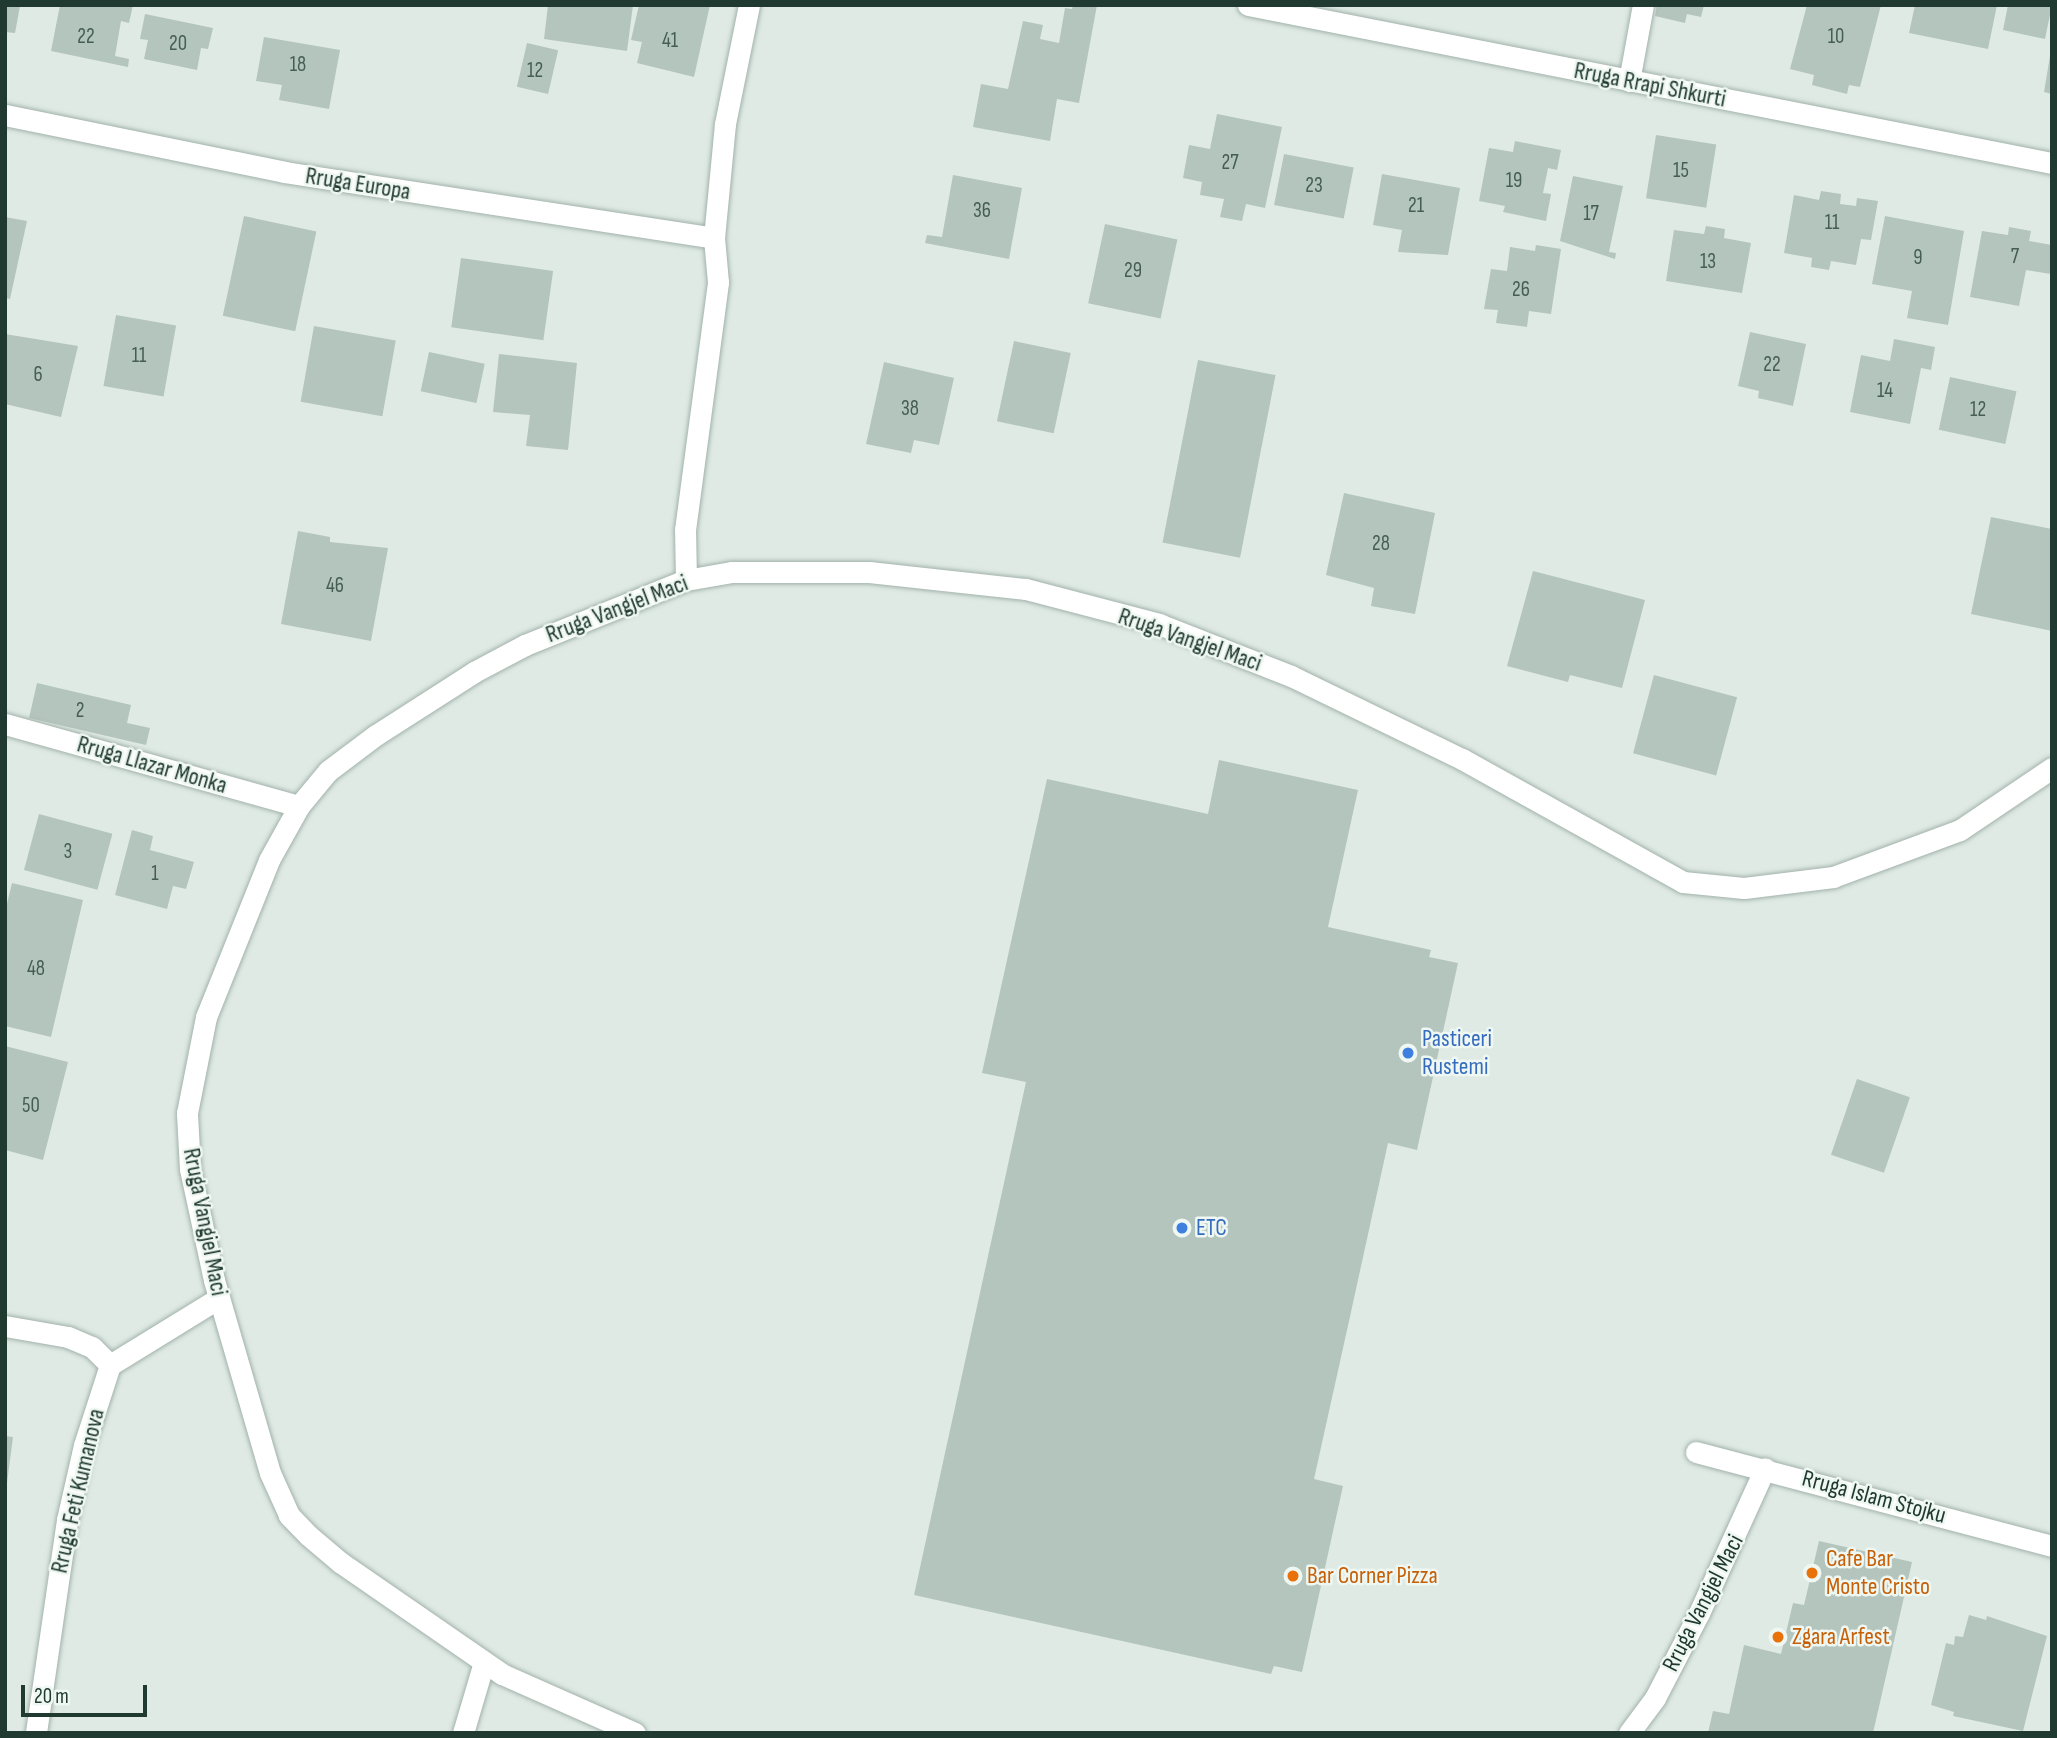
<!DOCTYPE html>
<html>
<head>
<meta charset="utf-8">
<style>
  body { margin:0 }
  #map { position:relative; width:2057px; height:1738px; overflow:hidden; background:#dfeae4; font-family:"Sofia Sans Condensed",sans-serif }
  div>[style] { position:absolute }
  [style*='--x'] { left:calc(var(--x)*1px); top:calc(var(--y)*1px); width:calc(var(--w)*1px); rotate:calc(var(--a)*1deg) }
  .building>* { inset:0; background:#b4c5bd; transform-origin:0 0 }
  .roads { filter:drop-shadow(0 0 2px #a2b2ab) drop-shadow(0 0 2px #a2b2ab) }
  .minor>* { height:21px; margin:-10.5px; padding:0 10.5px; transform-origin:10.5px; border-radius:10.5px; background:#fff }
  .dots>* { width:19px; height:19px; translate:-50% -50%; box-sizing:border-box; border:4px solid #eff7f2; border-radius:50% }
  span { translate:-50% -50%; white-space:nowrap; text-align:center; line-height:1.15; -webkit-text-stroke:5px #eff7f2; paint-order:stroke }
  .number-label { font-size:21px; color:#455d54 }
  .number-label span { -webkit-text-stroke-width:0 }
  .street-label { font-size:24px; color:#203a31 }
  .shop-label { font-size:24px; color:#366cbe }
  .left { translate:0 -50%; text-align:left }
  .food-label { font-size:24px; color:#c56008 }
  .frame { position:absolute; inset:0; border:7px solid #203a31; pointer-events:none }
  .scale { position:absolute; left:21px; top:1685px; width:126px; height:32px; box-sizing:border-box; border:4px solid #203a31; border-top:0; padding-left:9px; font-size:21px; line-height:24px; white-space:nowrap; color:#203a31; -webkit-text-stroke:5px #eff7f2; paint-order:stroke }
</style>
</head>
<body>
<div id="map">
  <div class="building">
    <i style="clip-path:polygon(5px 5px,20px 6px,15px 33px,5px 32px)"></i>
    <i style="clip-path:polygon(60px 5px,133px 5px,129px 23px,121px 21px,115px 56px,129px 59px,128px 67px,51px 51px)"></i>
    <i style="clip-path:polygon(548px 5px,633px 5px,627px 51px,544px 39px)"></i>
    <i style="clip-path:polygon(639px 5px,710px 5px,694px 77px,637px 63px,642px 42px,631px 40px)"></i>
    <i style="clip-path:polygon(1073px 5px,1097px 5px,1079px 103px,1057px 99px,1050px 141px,973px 127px,981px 84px,1008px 89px,1023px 21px,1043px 25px,1040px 39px,1059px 43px,1065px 8px,1072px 9px)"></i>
    <i style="clip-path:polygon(1657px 5px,1704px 5px,1701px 17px,1687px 14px,1685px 23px,1655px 16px)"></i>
    <i style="clip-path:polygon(1807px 5px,1881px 5px,1860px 87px,1849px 85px,1847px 94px,1812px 85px,1814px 75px,1790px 69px)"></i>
    <i style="clip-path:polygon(1915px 5px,1997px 5px,1988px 49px,1909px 33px)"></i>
    <i style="clip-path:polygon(2008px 5px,2052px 5px,2045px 39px,2003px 30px)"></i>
    <i style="clip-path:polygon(145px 14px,213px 28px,208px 49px,201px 48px,197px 70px,144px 59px,148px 40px,140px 39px)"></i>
    <i style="clip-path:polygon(264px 37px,340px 50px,329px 109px,279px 100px,282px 85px,256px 81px)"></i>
    <i style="left:527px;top:43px;width:32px;height:45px;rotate:13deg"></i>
    <i style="clip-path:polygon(2050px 56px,2052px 57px,2052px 94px,2044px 92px)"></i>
    <i style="clip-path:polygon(1217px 114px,1282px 127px,1265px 208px,1246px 204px,1242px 221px,1220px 217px,1224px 199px,1200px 195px,1202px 182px,1183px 178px,1189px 145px,1210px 149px)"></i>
    <i style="left:1656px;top:135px;width:61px;height:64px;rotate:9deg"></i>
    <i style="clip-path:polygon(1515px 141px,1561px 150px,1557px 170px,1548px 168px,1543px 193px,1551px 194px,1546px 221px,1503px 212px,1505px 206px,1479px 201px,1489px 148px,1513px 152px)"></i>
    <i style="left:1284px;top:154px;width:71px;height:52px;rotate:11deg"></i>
    <i style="clip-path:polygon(1382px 174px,1460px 188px,1448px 255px,1398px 252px,1402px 230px,1373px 225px)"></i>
    <i style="clip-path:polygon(953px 175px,1022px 188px,1009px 259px,925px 243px,927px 235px,942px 237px)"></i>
    <i style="clip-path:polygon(1573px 176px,1623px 186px,1609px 252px,1616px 253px,1615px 259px,1560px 241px)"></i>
    <i style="clip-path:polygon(1821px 191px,1841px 194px,1840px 204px,1856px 206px,1857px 198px,1878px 201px,1871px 240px,1861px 239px,1856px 265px,1831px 261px,1829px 270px,1811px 267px,1812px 258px,1784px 253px,1794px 195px,1819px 200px)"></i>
    <i style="left:244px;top:216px;width:74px;height:102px;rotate:12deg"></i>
    <i style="clip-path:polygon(1885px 216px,1964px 231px,1948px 325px,1907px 318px,1912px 291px,1872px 284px)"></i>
    <i style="clip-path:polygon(5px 217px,27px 221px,10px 299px,5px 298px)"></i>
    <i style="left:1105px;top:224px;width:74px;height:81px;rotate:12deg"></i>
    <i style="clip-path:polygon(1706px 226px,1725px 229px,1724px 238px,1751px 243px,1742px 293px,1666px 281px,1674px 230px,1704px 234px)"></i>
    <i style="clip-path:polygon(2009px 227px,2031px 231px,2029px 241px,2052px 245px,2051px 274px,2026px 270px,2019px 306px,1970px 297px,1982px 231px,2008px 235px)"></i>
    <i style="clip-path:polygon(1536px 245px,1561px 249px,1551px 314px,1529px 311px,1527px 327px,1496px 323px,1498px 310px,1484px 309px,1491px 269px,1507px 271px,1510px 247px,1535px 251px)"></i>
    <i style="left:461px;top:258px;width:93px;height:70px;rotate:8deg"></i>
    <i style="left:116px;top:315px;width:61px;height:72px;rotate:10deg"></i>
    <i style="left:314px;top:326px;width:83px;height:77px;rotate:10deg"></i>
    <i style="clip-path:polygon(1750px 332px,1806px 344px,1793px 406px,1758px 398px,1759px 391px,1738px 386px)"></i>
    <i style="clip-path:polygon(5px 334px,78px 346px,61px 417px,5px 404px)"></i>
    <i style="clip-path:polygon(1894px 339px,1935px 347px,1931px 370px,1921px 368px,1910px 424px,1850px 412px,1861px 355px,1890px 361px)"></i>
    <i style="left:1014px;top:341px;width:58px;height:82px;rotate:12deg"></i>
    <i style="left:429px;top:352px;width:57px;height:40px;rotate:12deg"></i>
    <i style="clip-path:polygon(499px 354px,577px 363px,568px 450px,526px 446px,530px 415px,493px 412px)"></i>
    <i style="left:1198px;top:360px;width:79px;height:186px;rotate:11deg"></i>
    <i style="clip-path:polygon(884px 362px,954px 378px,939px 445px,914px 440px,911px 453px,866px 444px)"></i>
    <i style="left:1950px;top:377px;width:68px;height:54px;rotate:12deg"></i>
    <i style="clip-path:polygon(1344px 493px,1435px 513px,1415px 614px,1371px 606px,1374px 588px,1326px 575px)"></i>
    <i style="clip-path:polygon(1991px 517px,2052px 529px,2052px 631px,1971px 614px)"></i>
    <i style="clip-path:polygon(298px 531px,330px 537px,330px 542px,388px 548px,371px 641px,281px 624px)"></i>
    <i style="clip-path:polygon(1533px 571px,1645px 600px,1622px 688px,1570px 675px,1568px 682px,1507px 666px)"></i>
    <i style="left:1654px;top:675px;width:86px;height:81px;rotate:15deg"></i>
    <i style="clip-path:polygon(37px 683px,131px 705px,127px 723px,150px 728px,146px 745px,29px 718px)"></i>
    <i style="clip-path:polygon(1219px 760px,1358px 790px,1328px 927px,1431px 950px,1429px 957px,1458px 963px,1417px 1150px,1388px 1143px,1351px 1312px,1314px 1479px,1343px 1486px,1302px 1672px,1274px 1666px,1271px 1674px,914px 1595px,1026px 1082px,982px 1073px,1047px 779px,1208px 814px)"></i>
    <i style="left:39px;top:814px;width:76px;height:58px;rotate:15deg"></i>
    <i style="clip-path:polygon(132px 830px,153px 836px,150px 850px,194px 862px,186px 889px,173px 886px,167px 909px,115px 895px)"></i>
    <i style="clip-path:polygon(12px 883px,83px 900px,51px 1037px,5px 1026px,5px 912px)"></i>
    <i style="clip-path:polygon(5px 1046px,68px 1062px,43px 1160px,5px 1150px)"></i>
    <i style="left:1857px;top:1079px;width:56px;height:80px;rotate:19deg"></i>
    <i style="clip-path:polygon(5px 1436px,13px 1437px,7px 1483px,5px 1482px)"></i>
    <i style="clip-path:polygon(1819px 1541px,1912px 1562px,1873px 1733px,1708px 1733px,1713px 1711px,1729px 1714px,1744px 1645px,1781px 1654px,1793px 1603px,1804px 1605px)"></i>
    <i style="clip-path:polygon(1969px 1615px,1986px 1620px,1987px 1616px,2047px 1636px,2023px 1731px,1953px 1716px,1954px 1712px,1931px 1705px,1946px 1643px,1954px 1645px,1955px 1636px,1963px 1637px)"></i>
  </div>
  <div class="roads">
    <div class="minor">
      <i style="--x:1248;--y:5;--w:819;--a:11.12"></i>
      <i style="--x:1629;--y:81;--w:77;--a:-79.6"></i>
      <i style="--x:5;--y:115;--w:285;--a:11.5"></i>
      <i style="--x:284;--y:172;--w:435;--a:8.7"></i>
      <i style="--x:686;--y:580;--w:50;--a:-91.1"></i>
      <i style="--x:685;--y:530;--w:250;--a:-82.4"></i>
      <i style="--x:718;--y:282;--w:44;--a:-95.2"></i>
      <i style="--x:714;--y:238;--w:115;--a:-84.5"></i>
      <i style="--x:725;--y:124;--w:121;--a:-78.6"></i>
      <i style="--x:5;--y:724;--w:305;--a:15.6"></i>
      <i style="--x:5;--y:1326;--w:64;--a:9.9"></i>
      <i style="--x:68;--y:1337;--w:26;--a:23"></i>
      <i style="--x:92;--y:1347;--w:25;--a:45"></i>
      <i style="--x:110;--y:1365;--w:84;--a:108"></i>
      <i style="--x:84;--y:1445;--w:77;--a:102.8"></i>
      <i style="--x:67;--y:1520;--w:215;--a:98.3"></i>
      <i style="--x:110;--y:1365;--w:128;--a:-31.6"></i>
      <i style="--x:1696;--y:1452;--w:368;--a:14.8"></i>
      <i style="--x:463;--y:1733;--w:74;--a:-73.5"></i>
      <i style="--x:635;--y:1733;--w:145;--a:-156.1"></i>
      <i style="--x:502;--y:1674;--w:196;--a:-145.4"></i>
      <i style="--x:341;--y:1563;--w:43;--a:-139.7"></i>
      <i style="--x:308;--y:1535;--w:28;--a:-134"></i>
      <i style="--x:289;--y:1515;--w:46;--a:-114.3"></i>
      <i style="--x:270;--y:1473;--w:201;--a:-106.2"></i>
      <i style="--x:214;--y:1280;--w:114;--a:-102.2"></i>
      <i style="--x:190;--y:1169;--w:56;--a:-93.1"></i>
      <i style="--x:187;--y:1113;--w:98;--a:-78.8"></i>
      <i style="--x:206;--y:1017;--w:169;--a:-68.1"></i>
      <i style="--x:269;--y:860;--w:62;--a:-60.9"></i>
      <i style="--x:299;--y:806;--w:45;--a:-50.4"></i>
      <i style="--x:328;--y:771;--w:60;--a:-36.9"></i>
      <i style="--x:376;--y:735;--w:117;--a:-32.7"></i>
      <i style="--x:474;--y:672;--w:58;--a:-27.9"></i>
      <i style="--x:525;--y:645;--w:174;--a:-22"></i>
      <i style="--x:686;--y:580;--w:47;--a:-9.9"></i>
      <i style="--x:732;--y:572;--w:137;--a:0"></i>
      <i style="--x:869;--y:572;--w:158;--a:6.2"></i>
      <i style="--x:1026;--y:589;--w:138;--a:14.7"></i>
      <i style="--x:1159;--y:624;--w:142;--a:21.5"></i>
      <i style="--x:1291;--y:676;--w:190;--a:25.9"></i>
      <i style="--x:1462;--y:759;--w:253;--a:29.1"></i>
      <i style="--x:1683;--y:882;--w:61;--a:5.6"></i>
      <i style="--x:1744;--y:888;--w:90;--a:-7"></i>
      <i style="--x:1833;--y:877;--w:135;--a:-20.3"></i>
      <i style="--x:1960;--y:830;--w:111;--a:-34"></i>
      <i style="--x:1629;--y:1733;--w:44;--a:-53.4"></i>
      <i style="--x:1655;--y:1698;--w:96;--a:-62.6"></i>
      <i style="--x:1699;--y:1613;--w:159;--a:-65.5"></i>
    </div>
  </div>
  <div class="dots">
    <i style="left:1408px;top:1053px;background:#3f7fe0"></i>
    <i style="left:1182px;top:1228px;background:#3f7fe0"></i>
    <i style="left:1812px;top:1573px;background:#e8710a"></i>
    <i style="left:1293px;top:1576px;background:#e8710a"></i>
    <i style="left:1778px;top:1637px;background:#e8710a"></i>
  </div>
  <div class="number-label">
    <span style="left:86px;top:37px">22</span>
    <span style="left:1836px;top:37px">10</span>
    <span style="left:670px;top:41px">41</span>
    <span style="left:178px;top:44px">20</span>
    <span style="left:298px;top:65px">18</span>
    <span style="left:535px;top:71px">12</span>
    <span style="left:1230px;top:163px">27</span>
    <span style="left:1681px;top:171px">15</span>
    <span style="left:1514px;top:181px">19</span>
    <span style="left:1314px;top:186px">23</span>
    <span style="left:1416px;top:206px">21</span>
    <span style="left:982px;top:211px">36</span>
    <span style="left:1591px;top:214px">17</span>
    <span style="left:1832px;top:223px">11</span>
    <span style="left:2015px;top:257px">7</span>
    <span style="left:1918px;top:258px">9</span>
    <span style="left:1708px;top:262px">13</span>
    <span style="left:1133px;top:271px">29</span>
    <span style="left:1521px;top:290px">26</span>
    <span style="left:139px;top:356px">11</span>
    <span style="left:1772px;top:365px">22</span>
    <span style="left:38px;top:375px">6</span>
    <span style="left:1885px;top:391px">14</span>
    <span style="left:910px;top:409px">38</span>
    <span style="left:1978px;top:410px">12</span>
    <span style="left:1381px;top:544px">28</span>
    <span style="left:335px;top:586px">46</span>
    <span style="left:80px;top:711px">2</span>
    <span style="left:68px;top:852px">3</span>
    <span style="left:155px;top:874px">1</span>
    <span style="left:36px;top:969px">48</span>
    <span style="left:31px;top:1106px">50</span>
  </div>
  <div class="street-label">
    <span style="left:1650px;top:85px;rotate:11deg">Rruga Rrapi Shkurti</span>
    <span style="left:358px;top:184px;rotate:9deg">Rruga Europa</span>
    <span style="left:617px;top:609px;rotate:-21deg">Rruga Vangjel Maci</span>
    <span style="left:1190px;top:640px;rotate:19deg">Rruga Vangjel Maci</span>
    <span style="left:152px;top:765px;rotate:16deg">Rruga Llazar Monka</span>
    <span style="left:205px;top:1222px;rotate:79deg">Rruga Vangjel Maci</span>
    <span style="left:78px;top:1491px;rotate:-77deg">Rruga Feti Kumanova</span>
    <span style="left:1874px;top:1497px;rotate:15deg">Rruga Islam Stojku</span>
    <span style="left:1703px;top:1603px;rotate:-63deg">Rruga Vangjel Maci</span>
  </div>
  <div class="shop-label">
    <span class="left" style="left:1422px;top:1053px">Pasticeri<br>Rustemi</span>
    <span class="left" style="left:1196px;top:1228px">ETC</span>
  </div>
  <div class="food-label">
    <span class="left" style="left:1826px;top:1573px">Cafe Bar<br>Monte Cristo</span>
    <span class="left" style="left:1307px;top:1576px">Bar Corner Pizza</span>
    <span class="left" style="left:1792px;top:1637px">Zgara Arfest</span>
  </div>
  <div class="frame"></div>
  <div class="scale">20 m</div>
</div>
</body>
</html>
